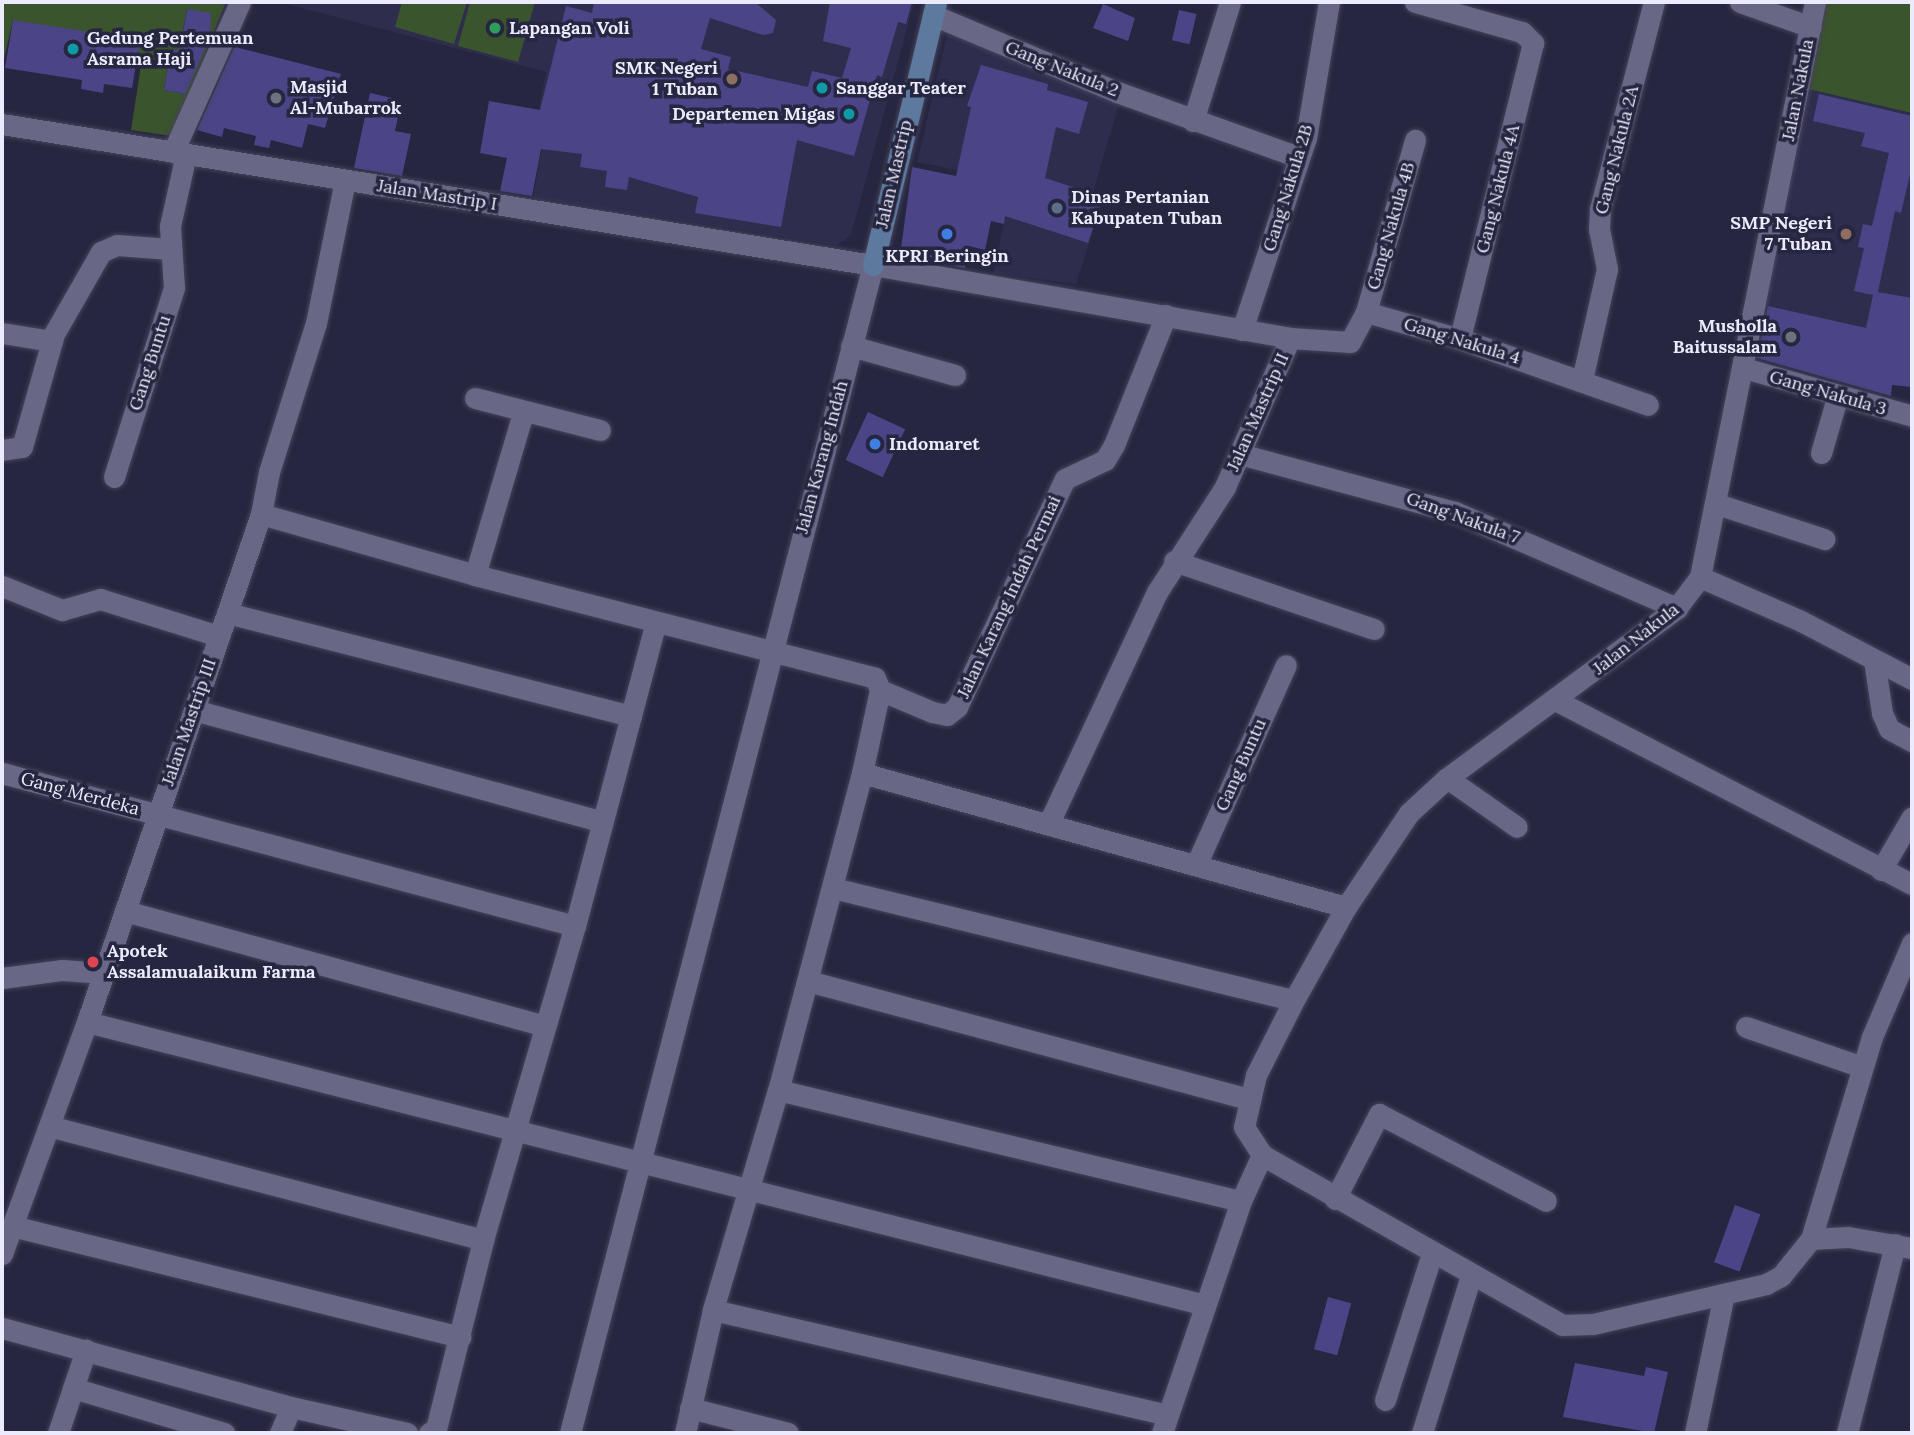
<!DOCTYPE html>
<html>
<head>
<meta charset="utf-8">
<style>
  body { margin:0 }
  #map { position:relative; width:1914px; height:1435px; overflow:hidden; background:#272640; font-family:Lora,serif }
  div>[style] { position:absolute }
  [style*='--x'] { left:calc(var(--x)*1px); top:calc(var(--y)*1px); width:calc(var(--w)*1px); rotate:calc(var(--a)*1deg) }
  .built>* { inset:0; background:#2f2d4e }
  .green>* { inset:0; background:#3a542d }
  .building>* { inset:0; background:#4b4587; transform-origin:0 0 }
  .roads { filter:drop-shadow(0 0 2px #45435a) drop-shadow(0 0 2px #45435a) }
  .street>* { height:21px; margin:-10.5px; padding:0 10.5px; transform-origin:10.5px; border-radius:10.5px; background:#686786 }
  .secondary>* { height:21px; margin:-10.5px; padding:0 10.5px; transform-origin:10.5px; border-radius:10.5px; background:#5d799d }
  .dots>* { width:19px; height:19px; translate:-50% -50%; box-sizing:border-box; border:4px solid #272640; border-radius:50% }
  span { translate:-50% -50%; white-space:nowrap; text-align:center; line-height:1.15; -webkit-text-stroke:7px #272640; paint-order:stroke }
  .poi-label { font-size:18px; color:#ebebfd; font-weight:700 }
  .left { translate:0 -50%; text-align:left }
  .right { translate:-100% -50%; text-align:right }
  .street-label { font-size:18px; color:#ebebfd }
  .frame { position:absolute; inset:0; border:4px solid #ebebfd; pointer-events:none }
</style>
</head>
<body>
<div id="map">
  <div class="built">
    <i style="clip-path:polygon(279px 2px,914px 2px,851px 235px,837px 245px,533px 197px,549px 110px,539px 108px,546px 72px)"></i>
    <i style="clip-path:polygon(948px 31px,1119px 103px,1093px 193px,1104px 197px,1076px 284px,994px 273px,1012px 181px,917px 162px)"></i>
    <i style="clip-path:polygon(1808px 89px,1912px 113px,1912px 370px,1755px 355px)"></i>
  </div>
  <div class="green">
    <i style="clip-path:polygon(evenodd,2px 2px,226px 2px,171px 136px,131px 130px,142px 59px,13px 20px,2px 68px,2px 2px,187px 9px,211px 14px,204px 51px,180px 47px,187px 9px,2px 2px,171px 49px,192px 53px,185px 94px,164px 90px,171px 49px)"></i>
    <i style="clip-path:polygon(402px 2px,467px 2px,454px 44px,395px 27px)"></i>
    <i style="clip-path:polygon(470px 2px,535px 2px,518px 62px,458px 46px)"></i>
    <i style="clip-path:polygon(1825px 2px,1912px 2px,1912px 113px,1808px 89px)"></i>
  </div>
  <div class="building">
    <i style="clip-path:polygon(594px 2px,755px 2px,776px 20px,773px 33px,763px 35px,710px 18px,701px 49px,731px 57px,728px 69px,808px 87px,812px 71px,842px 78px,851px 48px,823px 41px,830px 2px,912px 2px,906px 24px,898px 22px,882px 77px,877px 75px,854px 156px,797px 140px,781px 227px,695px 213px,698px 197px,629px 177px,627px 190px,605px 187px,607px 171px,580px 167px,582px 154px,541px 149px,532px 196px,500px 191px,507px 158px,480px 153px,489px 101px,540px 110px,566px 6px,592px 13px)"></i>
    <i style="clip-path:polygon(1103px 4px,1135px 18px,1128px 41px,1093px 28px)"></i>
    <i style="clip-path:polygon(187px 9px,211px 13px,210px 37px,185px 94px,164px 90px,171px 49px,180px 50px)"></i>
    <i style="left:1179px;top:10px;width:18px;height:31px;rotate:13deg"></i>
    <i style="clip-path:polygon(13px 20px,140px 40px,132px 88px,104px 84px,103px 93px,81px 89px,82px 80px,5px 68px)"></i>
    <i style="clip-path:polygon(236px 43px,239px 48px,341px 74px,325px 128px,308px 124px,302px 148px,271px 140px,269px 148px,254px 145px,256px 136px,224px 128px,222px 137px,197px 130px)"></i>
    <i style="clip-path:polygon(981px 65px,1048px 84px,1047px 90px,1088px 102px,1079px 134px,1056px 127px,1045px 178px,1103px 197px,1088px 243px,1005px 216px,1004px 224px,991px 221px,985px 250px,969px 246px,965px 268px,900px 256px,912px 167px,956px 176px,971px 107px,967px 106px)"></i>
    <i style="clip-path:polygon(370px 93px,392px 98px,390px 106px,400px 108px,395px 131px,411px 134px,402px 176px,354px 168px)"></i>
    <i style="clip-path:polygon(1819px 94px,1912px 116px,1912px 166px,1901px 213px,1895px 211px,1878px 292px,1912px 298px,1912px 387px,1892px 385px,1891px 396px,1757px 358px,1768px 306px,1866px 328px,1873px 295px,1854px 291px,1864px 248px,1858px 247px,1863px 224px,1872px 226px,1889px 153px,1861px 146px,1865px 133px,1813px 121px)"></i>
    <i style="left:868px;top:412px;width:41px;height:53px;rotate:25deg"></i>
    <i style="left:1735px;top:1205px;width:27px;height:61px;rotate:20deg"></i>
    <i style="left:1328px;top:1297px;width:24px;height:54px;rotate:15deg"></i>
    <i style="clip-path:polygon(1575px 1363px,1644px 1376px,1646px 1367px,1668px 1372px,1654px 1433px,1563px 1417px)"></i>
  </div>
  <div class="roads">
    <div class="street">
      <i style="--x:1415;--y:2;--w:111;--a:15.7"></i>
      <i style="--x:1522;--y:32;--w:16;--a:45"></i>
      <i style="--x:1533;--y:43;--w:305;--a:103.9"></i>
      <i style="--x:1740;--y:2;--w:75;--a:19.4"></i>
      <i style="--x:1815;--y:2;--w:586;--a:101.31"></i>
      <i style="--x:1700;--y:577;--w:39;--a:127"></i>
      <i style="--x:1677;--y:608;--w:286;--a:143.5"></i>
      <i style="--x:1447;--y:778;--w:52;--a:137.4"></i>
      <i style="--x:1409;--y:813;--w:113;--a:123.8"></i>
      <i style="--x:1346;--y:907;--w:107;--a:119.2"></i>
      <i style="--x:1294;--y:1000;--w:84;--a:116.9"></i>
      <i style="--x:1256;--y:1075;--w:53;--a:103"></i>
      <i style="--x:1244;--y:1127;--w:33;--a:57"></i>
      <i style="--x:1262;--y:1155;--w:345;--a:29.5"></i>
      <i style="--x:1562;--y:1325;--w:31;--a:-2"></i>
      <i style="--x:1593;--y:1324;--w:178;--a:-13"></i>
      <i style="--x:1766;--y:1284;--w:17;--a:-28"></i>
      <i style="--x:1781;--y:1276;--w:48;--a:-51"></i>
      <i style="--x:1811;--y:1239;--w:37;--a:-3"></i>
      <i style="--x:1848;--y:1237;--w:65;--a:9.8"></i>
      <i style="--x:933;--y:15;--w:199;--a:22.7"></i>
      <i style="--x:1117;--y:92;--w:193;--a:19.7"></i>
      <i style="--x:1193;--y:121;--w:125;--a:-72.7"></i>
      <i style="--x:2;--y:124;--w:882;--a:9.2"></i>
      <i style="--x:873;--y:265;--w:423;--a:9.9"></i>
      <i style="--x:1290;--y:338;--w:163;--a:113.6"></i>
      <i style="--x:1225;--y:487;--w:125;--a:122.9"></i>
      <i style="--x:1157;--y:592;--w:255;--a:115.1"></i>
      <i style="--x:173;--y:152;--w:164;--a:-65.9"></i>
      <i style="--x:1366;--y:312;--w:179;--a:-74.1"></i>
      <i style="--x:1242;--y:330;--w:202;--a:-71.6"></i>
      <i style="--x:1306;--y:138;--w:138;--a:-80.4"></i>
      <i style="--x:2;--y:333;--w:51;--a:9.1"></i>
      <i style="--x:1290;--y:338;--w:60;--a:3.8"></i>
      <i style="--x:1350;--y:342;--w:34;--a:-62"></i>
      <i style="--x:1366;--y:312;--w:98;--a:16"></i>
      <i style="--x:1460;--y:339;--w:199;--a:19.3"></i>
      <i style="--x:851;--y:346;--w:108;--a:15.6"></i>
      <i style="--x:1744;--y:368;--w:175;--a:15.9"></i>
      <i style="--x:1582;--y:380;--w:114;--a:-77.3"></i>
      <i style="--x:1607;--y:269;--w:41;--a:-101.3"></i>
      <i style="--x:1599;--y:229;--w:20;--a:-87"></i>
      <i style="--x:1600;--y:209;--w:214;--a:-75.4"></i>
      <i style="--x:475;--y:398;--w:129;--a:14.4"></i>
      <i style="--x:2;--y:450;--w:20;--a:-9"></i>
      <i style="--x:22;--y:447;--w:117;--a:-74.2"></i>
      <i style="--x:54;--y:334;--w:95;--a:-60.2"></i>
      <i style="--x:101;--y:252;--w:17;--a:-24"></i>
      <i style="--x:117;--y:245;--w:53;--a:4.3"></i>
      <i style="--x:1821;--y:453;--w:57;--a:-73.8"></i>
      <i style="--x:1240;--y:454;--w:223;--a:15.1"></i>
      <i style="--x:1455;--y:512;--w:242;--a:23.4"></i>
      <i style="--x:114;--y:477;--w:198;--a:-72.4"></i>
      <i style="--x:174;--y:288;--w:62;--a:-93.7"></i>
      <i style="--x:170;--y:226;--w:74;--a:-77.5"></i>
      <i style="--x:1717;--y:504;--w:113;--a:18.1"></i>
      <i style="--x:261;--y:514;--w:223;--a:15.9"></i>
      <i style="--x:475;--y:575;--w:413;--a:14.4"></i>
      <i style="--x:875;--y:678;--w:13;--a:67"></i>
      <i style="--x:880;--y:690;--w:85;--a:102.2"></i>
      <i style="--x:862;--y:773;--w:328;--a:104.8"></i>
      <i style="--x:778;--y:1090;--w:229;--a:106.5"></i>
      <i style="--x:713;--y:1310;--w:126;--a:102.8"></i>
      <i style="--x:1174;--y:561;--w:211;--a:18.8"></i>
      <i style="--x:475;--y:575;--w:169;--a:-73.5"></i>
      <i style="--x:1700;--y:577;--w:110;--a:23.5"></i>
      <i style="--x:1801;--y:621;--w:125;--a:27.6"></i>
      <i style="--x:2;--y:586;--w:65;--a:21.8"></i>
      <i style="--x:62;--y:610;--w:40;--a:-16"></i>
      <i style="--x:100;--y:599;--w:125;--a:17.3"></i>
      <i style="--x:227;--y:613;--w:417;--a:14.3"></i>
      <i style="--x:1874;--y:660;--w:54;--a:81.4"></i>
      <i style="--x:1882;--y:713;--w:17;--a:66"></i>
      <i style="--x:1889;--y:729;--w:26;--a:28"></i>
      <i style="--x:880;--y:690;--w:56;--a:22.9"></i>
      <i style="--x:932;--y:712;--w:15;--a:11"></i>
      <i style="--x:947;--y:715;--w:13;--a:-39"></i>
      <i style="--x:957;--y:707;--w:252;--a:-64.7"></i>
      <i style="--x:1065;--y:479;--w:44;--a:-25.4"></i>
      <i style="--x:1105;--y:460;--w:17;--a:-59"></i>
      <i style="--x:1114;--y:445;--w:140;--a:-68.2"></i>
      <i style="--x:1557;--y:701;--w:399;--a:27.3"></i>
      <i style="--x:194;--y:710;--w:421;--a:15.3"></i>
      <i style="--x:2;--y:773;--w:593;--a:14.95"></i>
      <i style="--x:862;--y:773;--w:502;--a:15.48"></i>
      <i style="--x:1447;--y:778;--w:85;--a:35"></i>
      <i style="--x:1196;--y:865;--w:219;--a:-65.8"></i>
      <i style="--x:1881;--y:870;--w:61;--a:-59.7"></i>
      <i style="--x:833;--y:888;--w:474;--a:13.7"></i>
      <i style="--x:125;--y:911;--w:435;--a:15.3"></i>
      <i style="--x:2;--y:978;--w:61;--a:-7.6"></i>
      <i style="--x:62;--y:970;--w:42;--a:4.1"></i>
      <i style="--x:808;--y:981;--w:455;--a:15"></i>
      <i style="--x:87;--y:1022;--w:1153;--a:14.2"></i>
      <i style="--x:1746;--y:1027;--w:123;--a:19"></i>
      <i style="--x:778;--y:1090;--w:476;--a:13.5"></i>
      <i style="--x:49;--y:1126;--w:449;--a:14.7"></i>
      <i style="--x:1335;--y:1199;--w:96;--a:-62.6"></i>
      <i style="--x:1379;--y:1114;--w:188;--a:27.5"></i>
      <i style="--x:12;--y:1226;--w:462;--a:13.9"></i>
      <i style="--x:1811;--y:1239;--w:211;--a:-73.2"></i>
      <i style="--x:1872;--y:1037;--w:102;--a:-66.9"></i>
      <i style="--x:2;--y:1254;--w:247;--a:-69.9"></i>
      <i style="--x:87;--y:1022;--w:537;--a:-71.09"></i>
      <i style="--x:261;--y:514;--w:43;--a:-79.2"></i>
      <i style="--x:269;--y:472;--w:156;--a:-72.5"></i>
      <i style="--x:316;--y:323;--w:145;--a:-78.5"></i>
      <i style="--x:713;--y:1310;--w:466;--a:13"></i>
      <i style="--x:2;--y:1328;--w:300;--a:15.3"></i>
      <i style="--x:291;--y:1407;--w:119;--a:12.6"></i>
      <i style="--x:73;--y:1388;--w:158;--a:16.6"></i>
      <i style="--x:1385;--y:1400;--w:153;--a:-72.2"></i>
      <i style="--x:690;--y:1408;--w:101;--a:14.3"></i>
      <i style="--x:58;--y:1433;--w:88;--a:-71.4"></i>
      <i style="--x:280;--y:1433;--w:28;--a:-67"></i>
      <i style="--x:429;--y:1433;--w:8;--a:-30"></i>
      <i style="--x:436;--y:1429;--w:195;--a:-76"></i>
      <i style="--x:483;--y:1240;--w:327;--a:-73.7"></i>
      <i style="--x:575;--y:926;--w:315;--a:-75.1"></i>
      <i style="--x:570;--y:1433;--w:1207;--a:-75.46"></i>
      <i style="--x:1162;--y:1433;--w:245;--a:-71.2"></i>
      <i style="--x:1241;--y:1201;--w:51;--a:-65.5"></i>
      <i style="--x:1422;--y:1433;--w:164;--a:-72.7"></i>
      <i style="--x:1695;--y:1433;--w:142;--a:-78.2"></i>
      <i style="--x:1847;--y:1433;--w:195;--a:-75.7"></i>
    </div>
    <div class="secondary">
      <i style="--x:873;--y:265;--w:270;--a:-76.5"></i>
    </div>
  </div>
  <div class="dots">
    <i style="left:495px;top:28px;background:#2e9e5b"></i>
    <i style="left:73px;top:49px;background:#0f9aa8"></i>
    <i style="left:732px;top:79px;background:#8d6e63"></i>
    <i style="left:822px;top:88px;background:#0f9aa8"></i>
    <i style="left:276px;top:98px;background:#6b7280"></i>
    <i style="left:849px;top:114px;background:#0f9aa8"></i>
    <i style="left:1057px;top:208px;background:#5c6f8a"></i>
    <i style="left:947px;top:234px;background:#3f7fe0"></i>
    <i style="left:1846px;top:234px;background:#8d6e63"></i>
    <i style="left:1791px;top:337px;background:#6b7280"></i>
    <i style="left:875px;top:444px;background:#3f7fe0"></i>
    <i style="left:93px;top:962px;background:#e0444e"></i>
  </div>
  <div class="poi-label">
    <span class="left" style="left:509px;top:28px">Lapangan Voli</span>
    <span class="left" style="left:87px;top:49px">Gedung Pertemuan<br>Asrama Haji</span>
    <span class="right" style="left:718px;top:79px">SMK Negeri<br>1 Tuban</span>
    <span class="left" style="left:290px;top:98px">Masjid<br>Al-Mubarrok</span>
    <span class="left" style="left:836px;top:88px">Sanggar Teater</span>
    <span class="right" style="left:835px;top:114px">Departemen Migas</span>
    <span class="left" style="left:1071px;top:208px">Dinas Pertanian<br>Kabupaten Tuban</span>
    <span class="right" style="left:1832px;top:234px">SMP Negeri<br>7 Tuban</span>
    <span style="left:947px;top:256px">KPRI Beringin</span>
    <span class="right" style="left:1777px;top:337px">Musholla<br>Baitussalam</span>
    <span class="left" style="left:889px;top:444px">Indomaret</span>
    <span class="left" style="left:107px;top:962px">Apotek<br>Assalamualaikum Farma</span>
  </div>
  <div class="street-label">
    <span style="left:1062px;top:69px;rotate:22deg">Gang Nakula 2</span>
    <span style="left:1798px;top:90px;rotate:-79deg">Jalan Nakula</span>
    <span style="left:1617px;top:150px;rotate:-76deg">Gang Nakula 2A</span>
    <span style="left:894px;top:174px;rotate:-77deg">Jalan Mastrip</span>
    <span style="left:1288px;top:188px;rotate:-73deg">Gang Nakula 2B</span>
    <span style="left:1498px;top:189px;rotate:-76deg">Gang Nakula 4A</span>
    <span style="left:437px;top:195px;rotate:9deg">Jalan Mastrip I</span>
    <span style="left:1391px;top:226px;rotate:-74deg">Gang Nakula 4B</span>
    <span style="left:1462px;top:341px;rotate:17deg">Gang Nakula 4</span>
    <span style="left:150px;top:363px;rotate:-72deg">Gang Buntu</span>
    <span style="left:1828px;top:393px;rotate:16deg">Gang Nakula 3</span>
    <span style="left:1258px;top:412px;rotate:-66deg">Jalan Mastrip II</span>
    <span style="left:822px;top:457px;rotate:-75deg">Jalan Karang Indah</span>
    <span style="left:1463px;top:518px;rotate:20deg">Gang Nakula 7</span>
    <span style="left:1009px;top:597px;rotate:-65deg">Jalan Karang Indah Permai</span>
    <span style="left:1636px;top:639px;rotate:-38deg">Jalan Nakula</span>
    <span style="left:189px;top:722px;rotate:-71deg">Jalan Mastrip III</span>
    <span style="left:1241px;top:765px;rotate:-66deg">Gang Buntu</span>
    <span style="left:80px;top:794px;rotate:15deg">Gang Merdeka</span>
  </div>
  <div class="frame"></div>
</div>
</body>
</html>
